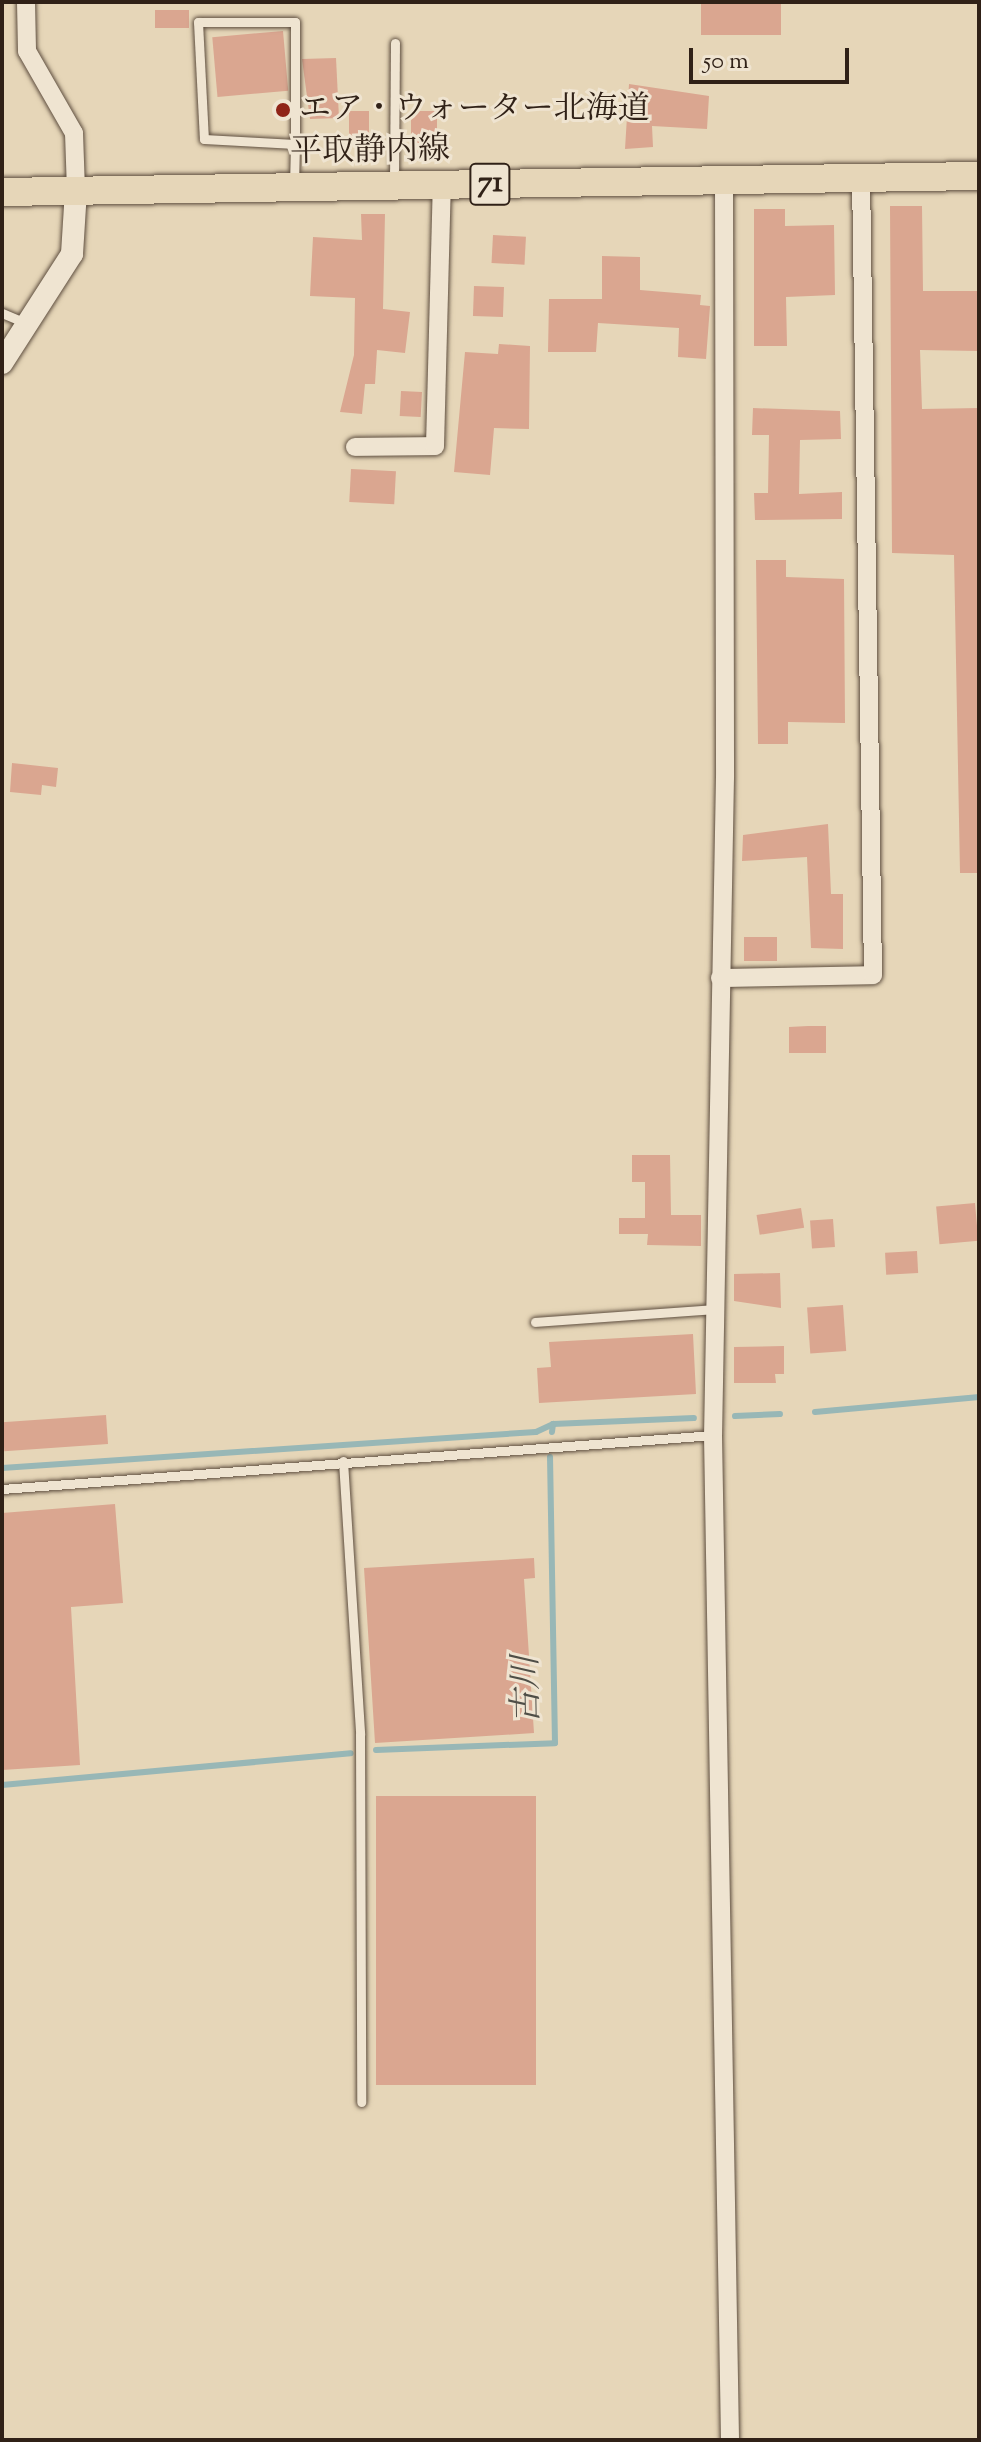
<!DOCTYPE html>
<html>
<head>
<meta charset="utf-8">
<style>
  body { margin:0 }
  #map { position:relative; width:981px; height:2442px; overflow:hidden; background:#e6d6b8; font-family:"Sorts Mill Goudy","Noto Serif JP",serif }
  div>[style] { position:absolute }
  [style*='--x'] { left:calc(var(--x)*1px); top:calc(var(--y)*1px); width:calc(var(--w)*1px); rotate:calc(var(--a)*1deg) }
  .stream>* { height:6px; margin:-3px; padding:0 3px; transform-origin:3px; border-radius:3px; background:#98b7b6 }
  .building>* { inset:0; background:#daa690; transform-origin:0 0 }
  .roads { filter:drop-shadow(0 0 2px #5e4e3f) drop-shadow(0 0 2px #5e4e3f) }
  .service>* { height:9px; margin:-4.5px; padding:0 4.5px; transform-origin:4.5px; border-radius:4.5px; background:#efe4d1 }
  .minor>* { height:18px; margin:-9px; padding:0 9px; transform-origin:9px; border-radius:9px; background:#efe4d1 }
  .tertiary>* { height:22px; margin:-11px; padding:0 11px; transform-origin:11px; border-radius:11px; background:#efe4d1 }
  .primary>* { height:28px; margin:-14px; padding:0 14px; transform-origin:14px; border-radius:14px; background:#e6d6b8 }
  .dots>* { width:22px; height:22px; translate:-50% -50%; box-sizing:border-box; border:4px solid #efe4d1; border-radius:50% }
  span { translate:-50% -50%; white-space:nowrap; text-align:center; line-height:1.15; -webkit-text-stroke:6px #efe4d1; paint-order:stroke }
  .shield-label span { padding:2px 6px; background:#efe4d1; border:2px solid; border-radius:6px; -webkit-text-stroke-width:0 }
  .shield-label { font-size:30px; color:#302117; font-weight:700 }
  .poi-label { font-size:32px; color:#302117 }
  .left { translate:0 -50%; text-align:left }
  .street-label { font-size:32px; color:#302117 }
  .water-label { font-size:34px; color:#4f4e47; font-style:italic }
  .frame { position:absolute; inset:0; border:4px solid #302117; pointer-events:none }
  .scale { position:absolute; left:689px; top:48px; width:160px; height:36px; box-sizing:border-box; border:4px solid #302117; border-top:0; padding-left:10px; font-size:24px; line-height:28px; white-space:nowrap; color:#302117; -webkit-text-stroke:6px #efe4d1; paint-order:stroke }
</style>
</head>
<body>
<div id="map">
  <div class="stream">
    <i style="--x:815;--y:1412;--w:165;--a:-5.2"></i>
    <i style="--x:735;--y:1416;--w:45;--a:-2.5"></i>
    <i style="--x:552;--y:1432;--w:8;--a:-83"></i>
    <i style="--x:553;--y:1424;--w:141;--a:-2.4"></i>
    <i style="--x:2;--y:1468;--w:535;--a:-3.86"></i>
    <i style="--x:536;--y:1432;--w:19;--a:-25"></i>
    <i style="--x:376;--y:1750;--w:179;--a:-2.2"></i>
    <i style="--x:555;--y:1743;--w:286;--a:-91"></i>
    <i style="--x:2;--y:1785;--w:350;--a:-5.2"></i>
  </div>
  <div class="building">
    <i style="left:781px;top:2px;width:33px;height:80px;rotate:90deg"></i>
    <i style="left:189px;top:10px;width:18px;height:34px;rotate:90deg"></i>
    <i style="left:283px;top:31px;width:60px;height:71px;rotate:85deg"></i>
    <i style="clip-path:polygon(336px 58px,339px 118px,310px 119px,302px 59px)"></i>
    <i style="clip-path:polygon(629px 84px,709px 96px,707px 129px,652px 126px,653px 147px,625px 149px)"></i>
    <i style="left:349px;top:111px;width:20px;height:27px"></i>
    <i style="clip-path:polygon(411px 111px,437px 111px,437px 159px,418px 159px,411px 149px)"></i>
    <i style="clip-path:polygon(890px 206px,922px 206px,923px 291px,979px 291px,979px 351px,920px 350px,922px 409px,979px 408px,979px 873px,960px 873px,954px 555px,892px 553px)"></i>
    <i style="clip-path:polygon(754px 209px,785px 209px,785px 226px,834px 225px,835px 295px,786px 297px,787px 346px,754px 346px)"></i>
    <i style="clip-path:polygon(361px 214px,385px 214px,383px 309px,410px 312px,405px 353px,377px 350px,375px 384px,365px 384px,362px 414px,340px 412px,354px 355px,355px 298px,310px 296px,313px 237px,362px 240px)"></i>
    <i style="left:493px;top:235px;width:33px;height:28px;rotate:3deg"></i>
    <i style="clip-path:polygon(602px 256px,640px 257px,640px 290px,701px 295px,700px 305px,710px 306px,706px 359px,678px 357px,679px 328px,598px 323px,596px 352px,548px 352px,549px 299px,602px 299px)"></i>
    <i style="left:474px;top:286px;width:30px;height:30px;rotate:2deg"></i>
    <i style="clip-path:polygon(499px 344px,530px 346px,529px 429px,494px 428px,490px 475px,454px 472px,465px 352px,498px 354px)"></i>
    <i style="left:401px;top:391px;width:21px;height:25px;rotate:3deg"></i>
    <i style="clip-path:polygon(753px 408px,840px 411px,841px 439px,800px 440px,799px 494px,842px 492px,842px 519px,755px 520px,754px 493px,768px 493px,769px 435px,752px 435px)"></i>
    <i style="left:351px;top:469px;width:45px;height:33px;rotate:3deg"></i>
    <i style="clip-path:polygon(756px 560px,786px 560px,786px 577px,844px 579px,845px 723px,788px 722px,788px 744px,758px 744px)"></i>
    <i style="clip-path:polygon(12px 763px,58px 768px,56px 787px,42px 785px,41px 795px,10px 792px)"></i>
    <i style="clip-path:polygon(828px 824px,831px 894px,843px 894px,843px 949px,811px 948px,807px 857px,742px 861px,743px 835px)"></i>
    <i style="left:744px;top:937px;width:33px;height:24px"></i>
    <i style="clip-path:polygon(808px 1026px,826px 1026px,826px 1053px,789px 1053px,789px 1027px)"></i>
    <i style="clip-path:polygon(632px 1155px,670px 1155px,671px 1215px,701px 1215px,701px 1246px,647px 1245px,648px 1234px,619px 1234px,619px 1218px,645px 1218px,645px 1182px,632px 1182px)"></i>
    <i style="left:975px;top:1203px;width:38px;height:39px;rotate:85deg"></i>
    <i style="left:801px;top:1208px;width:20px;height:45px;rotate:81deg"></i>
    <i style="left:833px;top:1219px;width:28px;height:23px;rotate:86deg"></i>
    <i style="left:917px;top:1251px;width:22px;height:32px;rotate:87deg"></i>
    <i style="clip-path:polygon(780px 1273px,781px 1308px,734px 1301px,734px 1274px)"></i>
    <i style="left:843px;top:1305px;width:46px;height:36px;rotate:86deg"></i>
    <i style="clip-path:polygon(693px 1334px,696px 1394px,539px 1403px,537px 1368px,551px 1367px,549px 1342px)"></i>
    <i style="clip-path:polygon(784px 1346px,784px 1374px,775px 1374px,776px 1383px,734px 1383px,734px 1347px)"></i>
    <i style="left:106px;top:1415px;width:29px;height:104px;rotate:86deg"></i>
    <i style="clip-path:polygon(115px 1504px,123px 1603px,71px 1607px,80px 1765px,2px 1770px,2px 1513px)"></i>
    <i style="clip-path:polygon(534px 1558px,535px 1578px,524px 1579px,534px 1733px,375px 1743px,364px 1568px)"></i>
    <i style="left:536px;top:1796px;width:289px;height:160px;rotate:90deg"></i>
  </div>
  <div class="roads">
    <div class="service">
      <i style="--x:394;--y:183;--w:140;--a:-89.6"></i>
      <i style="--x:294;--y:185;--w:41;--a:-88.6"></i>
      <i style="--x:295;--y:144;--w:122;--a:-90"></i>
      <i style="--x:295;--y:22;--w:97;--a:180"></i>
      <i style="--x:198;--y:22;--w:117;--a:87.1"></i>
      <i style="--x:204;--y:139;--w:91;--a:3.1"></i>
      <i style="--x:2;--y:313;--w:28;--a:23"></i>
      <i style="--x:535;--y:1322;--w:180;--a:-4.1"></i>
      <i style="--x:343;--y:1461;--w:274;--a:86.4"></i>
      <i style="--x:360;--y:1734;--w:368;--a:89.8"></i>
      <i style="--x:2;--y:1489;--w:713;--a:-4.34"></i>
    </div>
    <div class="minor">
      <i style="--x:26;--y:2;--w:49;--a:88.8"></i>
      <i style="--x:27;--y:51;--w:95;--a:60.2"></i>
      <i style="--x:74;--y:133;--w:58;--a:88"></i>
      <i style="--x:724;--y:180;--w:597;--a:89.9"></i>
      <i style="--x:725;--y:777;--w:658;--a:91.04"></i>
      <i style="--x:713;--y:1435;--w:1005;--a:89.03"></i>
      <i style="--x:355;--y:447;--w:80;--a:-0.7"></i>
      <i style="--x:435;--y:446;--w:261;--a:-88.5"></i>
      <i style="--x:720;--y:978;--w:153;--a:-1.1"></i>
      <i style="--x:873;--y:975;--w:797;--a:-90.86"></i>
    </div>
    <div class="tertiary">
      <i style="--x:2;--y:363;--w:130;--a:-57.3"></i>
      <i style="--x:72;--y:254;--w:63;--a:-86.4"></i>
    </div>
    <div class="primary">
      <i style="--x:2;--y:192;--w:977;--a:-0.94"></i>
    </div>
  </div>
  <div class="dots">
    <i style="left:283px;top:110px;background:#8f2418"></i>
  </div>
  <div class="shield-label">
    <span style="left:490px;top:184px">71</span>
  </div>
  <div class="poi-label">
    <span class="left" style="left:299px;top:110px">エア・ウォーター北海道</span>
  </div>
  <div class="street-label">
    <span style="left:370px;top:152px;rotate:-1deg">平取静内線</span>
  </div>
  <div class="water-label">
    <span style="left:528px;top:1690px;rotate:-91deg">古川</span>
  </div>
  <div class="frame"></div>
  <div class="scale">50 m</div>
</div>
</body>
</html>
